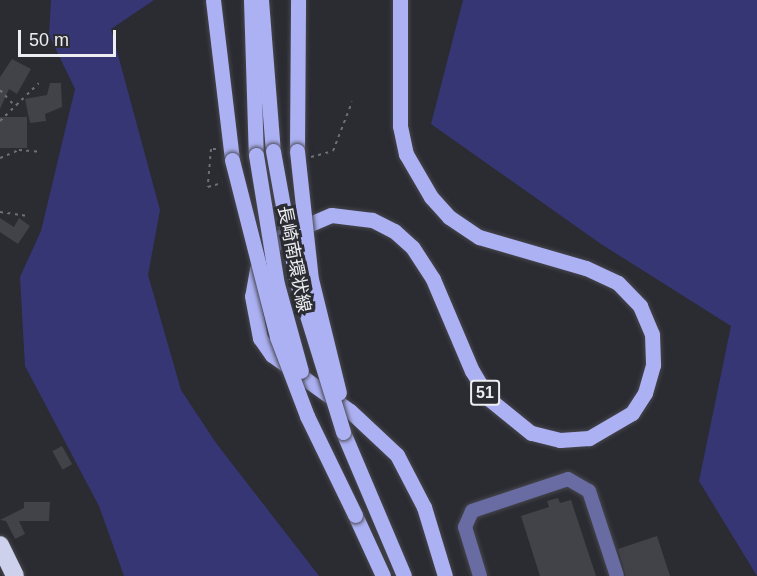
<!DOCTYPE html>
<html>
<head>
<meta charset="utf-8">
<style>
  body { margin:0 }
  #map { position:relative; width:757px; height:576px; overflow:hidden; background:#2b2b32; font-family:Arial,"Noto Sans JP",sans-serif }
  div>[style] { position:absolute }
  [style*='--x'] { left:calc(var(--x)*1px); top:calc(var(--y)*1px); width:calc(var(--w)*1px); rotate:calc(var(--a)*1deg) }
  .green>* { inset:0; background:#373675 }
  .building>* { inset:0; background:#424249; transform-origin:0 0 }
  .path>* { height:2px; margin-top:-1px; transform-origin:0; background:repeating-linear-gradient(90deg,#6f6f75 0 3px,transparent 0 7.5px) }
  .roads { filter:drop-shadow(0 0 2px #46464d) drop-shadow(0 0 2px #46464d) }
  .minor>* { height:14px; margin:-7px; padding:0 7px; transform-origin:7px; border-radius:7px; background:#696ca2 }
  .major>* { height:15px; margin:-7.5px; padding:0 7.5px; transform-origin:7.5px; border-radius:7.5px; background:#acb1f3 }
  .highway>* { height:18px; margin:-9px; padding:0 9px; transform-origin:9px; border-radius:9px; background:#ced1ec }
  .bridges { filter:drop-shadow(0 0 2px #46464d) drop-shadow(0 0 2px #46464d) }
  .major-bridge>* { height:15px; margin:-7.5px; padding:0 7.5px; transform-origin:7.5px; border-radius:7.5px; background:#acb1f3 }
  span { translate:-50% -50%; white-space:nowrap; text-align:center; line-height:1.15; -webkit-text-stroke:6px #2b2b32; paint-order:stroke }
  .shield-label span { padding:2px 4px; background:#2b2b32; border:2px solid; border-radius:4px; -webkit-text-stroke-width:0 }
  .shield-label { font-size:16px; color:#edeef2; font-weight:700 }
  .street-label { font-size:18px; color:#edeef2 }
  .scale { position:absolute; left:18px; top:30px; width:98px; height:27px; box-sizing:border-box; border:3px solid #edeef2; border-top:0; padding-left:8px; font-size:18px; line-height:21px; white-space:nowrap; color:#edeef2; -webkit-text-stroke:4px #2b2b32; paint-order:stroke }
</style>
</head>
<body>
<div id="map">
  <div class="green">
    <i style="clip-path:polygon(51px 0,154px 0,111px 29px,160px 210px,148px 275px,181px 390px,216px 443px,319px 576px,124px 576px,99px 506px,25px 366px,20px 277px,41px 231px,75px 89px,49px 35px)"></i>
    <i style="clip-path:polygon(463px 0,757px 0,757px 576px,699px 481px,731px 326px,601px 244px,431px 124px)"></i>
  </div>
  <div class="building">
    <i style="clip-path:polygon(12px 59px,31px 69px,17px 94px,9px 89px,0 109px,0 77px)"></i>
    <i style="clip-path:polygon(50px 83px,61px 83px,62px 107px,45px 114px,46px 121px,30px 123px,25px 99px,47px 95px)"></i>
    <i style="left:0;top:117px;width:27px;height:31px"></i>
    <i style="clip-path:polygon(0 218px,14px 227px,19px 218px,30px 226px,18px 244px,0 232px)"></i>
    <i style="left:62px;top:446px;width:21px;height:11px;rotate:61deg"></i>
    <i style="clip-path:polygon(558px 498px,560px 503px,571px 500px,596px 576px,540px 576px,521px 516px,549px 507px,547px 501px)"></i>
    <i style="clip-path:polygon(24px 502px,50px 502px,49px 521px,19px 521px,25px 534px,15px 539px,6px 521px,0 520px,24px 508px)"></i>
    <i style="clip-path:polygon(657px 536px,670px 576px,626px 576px,618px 549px)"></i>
  </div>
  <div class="path">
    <i style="--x:0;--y:90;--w:19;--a:47"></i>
    <i style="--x:0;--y:121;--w:54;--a:-44.3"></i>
    <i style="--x:216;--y:149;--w:5;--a:180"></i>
    <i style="--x:211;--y:149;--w:38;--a:95"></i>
    <i style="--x:208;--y:187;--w:15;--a:-16"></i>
    <i style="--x:311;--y:157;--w:23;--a:-15"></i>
    <i style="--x:333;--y:151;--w:53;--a:-68.8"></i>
    <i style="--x:0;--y:158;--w:21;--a:-23"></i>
    <i style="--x:19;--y:150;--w:21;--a:5"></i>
    <i style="--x:0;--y:212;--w:30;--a:8"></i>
  </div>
  <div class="roads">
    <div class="minor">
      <i style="--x:480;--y:576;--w:51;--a:-107"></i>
      <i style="--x:465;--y:527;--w:17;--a:-66"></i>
      <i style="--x:472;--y:511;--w:101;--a:-18.4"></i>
      <i style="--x:568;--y:479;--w:24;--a:30"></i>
      <i style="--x:589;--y:491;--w:89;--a:71.8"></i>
    </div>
    <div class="major">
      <i style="--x:213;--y:0;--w:161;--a:83.2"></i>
      <i style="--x:251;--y:0;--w:155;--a:88.2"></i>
      <i style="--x:261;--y:0;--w:151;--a:85.5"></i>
      <i style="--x:400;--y:0;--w:126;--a:90"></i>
      <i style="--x:400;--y:126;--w:29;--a:78"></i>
      <i style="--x:406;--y:154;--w:50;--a:59.8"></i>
      <i style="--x:431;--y:197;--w:27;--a:48"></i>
      <i style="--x:449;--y:217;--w:36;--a:34"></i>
      <i style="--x:479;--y:237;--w:111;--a:16.2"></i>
      <i style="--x:586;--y:268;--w:35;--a:25"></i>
      <i style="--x:618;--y:283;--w:32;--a:46"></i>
      <i style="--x:640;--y:306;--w:30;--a:67"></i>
      <i style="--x:652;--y:334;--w:31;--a:88"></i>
      <i style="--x:653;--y:365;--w:29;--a:106"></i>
      <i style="--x:645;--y:393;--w:24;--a:123"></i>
      <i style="--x:632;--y:413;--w:50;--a:149.8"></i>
      <i style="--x:589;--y:438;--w:29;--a:176"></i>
      <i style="--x:560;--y:440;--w:30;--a:-166"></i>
      <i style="--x:531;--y:433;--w:54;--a:-141"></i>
      <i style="--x:489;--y:399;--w:33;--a:-121"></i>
      <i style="--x:472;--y:371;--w:100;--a:-113"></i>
      <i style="--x:433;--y:279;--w:38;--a:-123"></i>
      <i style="--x:412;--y:247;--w:24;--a:-138"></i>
      <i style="--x:394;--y:231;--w:25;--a:-153"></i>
      <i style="--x:372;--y:220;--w:41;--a:-173"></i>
      <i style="--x:331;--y:215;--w:53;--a:156.8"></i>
      <i style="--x:282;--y:236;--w:21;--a:131"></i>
      <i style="--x:268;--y:252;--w:20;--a:123"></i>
      <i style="--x:257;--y:269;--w:27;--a:100"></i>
      <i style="--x:252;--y:296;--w:43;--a:79.2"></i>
      <i style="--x:260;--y:338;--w:21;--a:55"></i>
      <i style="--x:272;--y:355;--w:96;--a:35.7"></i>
      <i style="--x:350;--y:411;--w:64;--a:43.1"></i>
      <i style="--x:397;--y:455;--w:59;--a:62.6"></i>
      <i style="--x:424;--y:507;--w:72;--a:73.1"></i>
      <i style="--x:297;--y:151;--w:151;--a:-89.6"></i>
      <i style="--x:343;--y:432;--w:156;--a:67"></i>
      <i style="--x:355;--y:515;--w:67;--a:65.3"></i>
    </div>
    <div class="highway">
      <i style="--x:0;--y:545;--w:34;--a:64"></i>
    </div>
  </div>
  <div class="bridges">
    <div class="major-bridge">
      <i style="--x:273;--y:151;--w:134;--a:79.7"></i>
      <i style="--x:297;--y:283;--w:156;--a:72.8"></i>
      <i style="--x:297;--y:151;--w:129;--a:83.8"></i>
      <i style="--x:311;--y:279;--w:117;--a:76.2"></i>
      <i style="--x:256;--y:155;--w:131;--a:80.8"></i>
      <i style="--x:277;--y:284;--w:90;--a:74.6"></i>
      <i style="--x:232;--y:160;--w:183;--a:75.7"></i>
      <i style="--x:277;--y:337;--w:85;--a:69.2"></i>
      <i style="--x:307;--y:416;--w:110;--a:64.1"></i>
    </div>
  </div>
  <div class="shield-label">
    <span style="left:485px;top:393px">51</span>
  </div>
  <div class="street-label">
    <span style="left:294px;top:259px;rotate:79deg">長崎南環状線</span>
  </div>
  <div class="scale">50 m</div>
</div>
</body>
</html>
